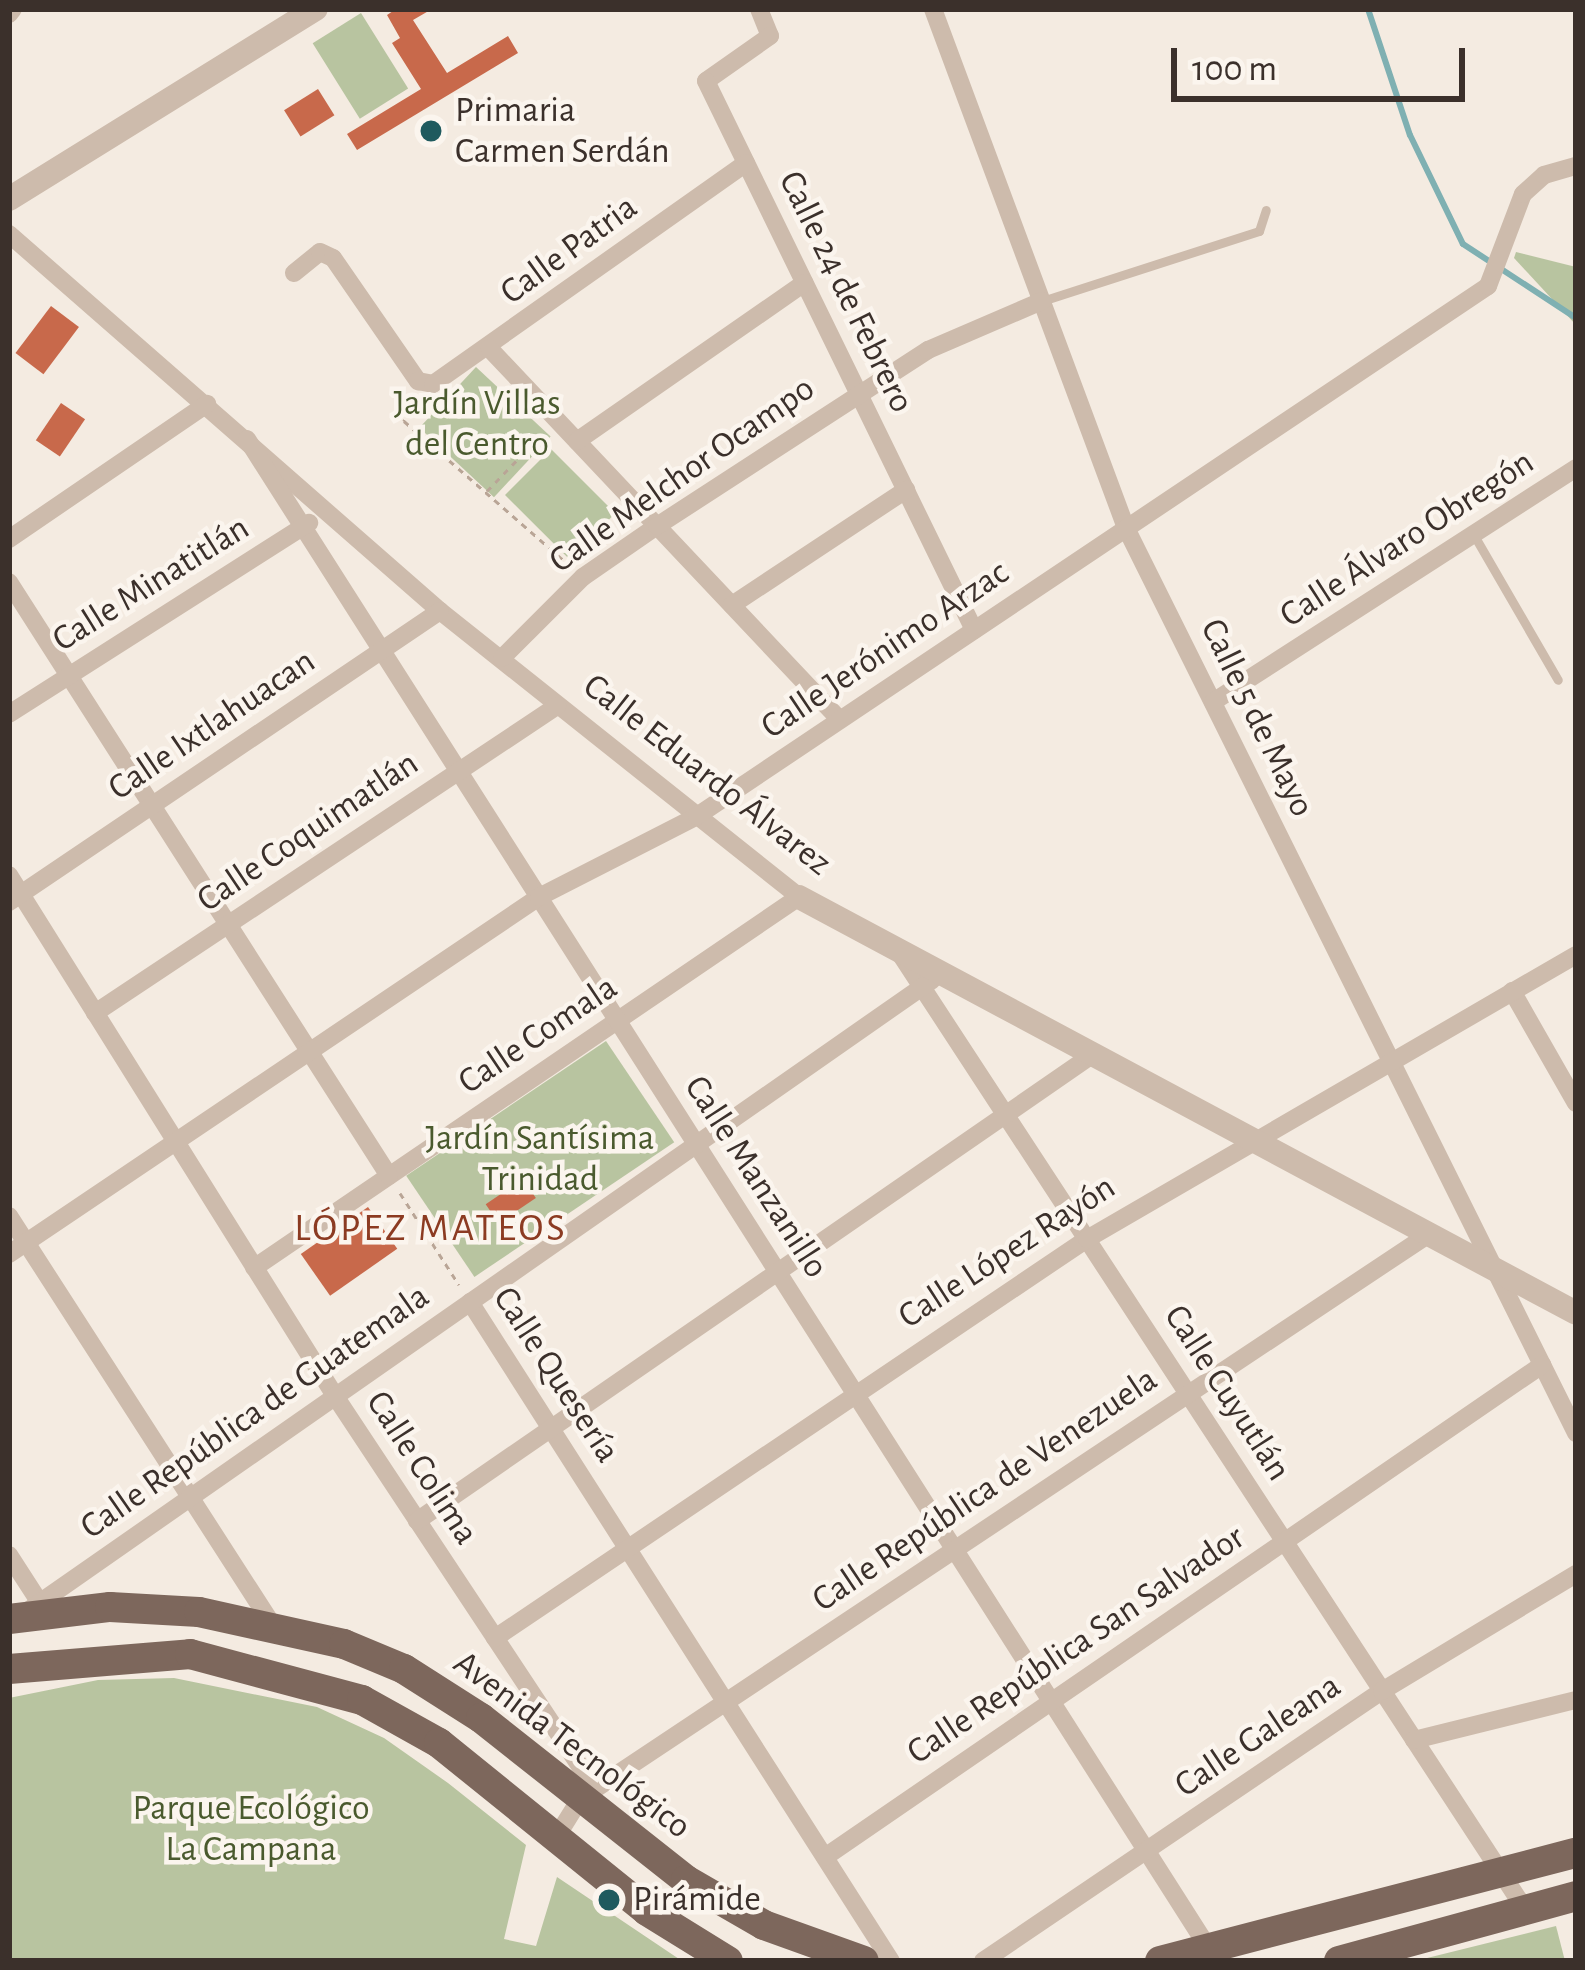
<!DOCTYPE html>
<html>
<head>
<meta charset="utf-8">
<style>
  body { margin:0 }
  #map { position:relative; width:1585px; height:1970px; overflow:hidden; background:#f4ebe1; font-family:"Alegreya Sans",sans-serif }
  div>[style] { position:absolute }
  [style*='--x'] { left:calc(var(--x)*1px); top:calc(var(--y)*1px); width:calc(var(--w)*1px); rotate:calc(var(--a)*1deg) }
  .green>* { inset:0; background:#b8c4a0; transform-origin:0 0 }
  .stream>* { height:6px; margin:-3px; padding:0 3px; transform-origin:3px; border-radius:3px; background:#7fb0b2 }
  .building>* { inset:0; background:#c8694b; transform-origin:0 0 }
  .path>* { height:3px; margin-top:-1.5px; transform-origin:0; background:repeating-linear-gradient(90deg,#b9a596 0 6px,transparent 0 12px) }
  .service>* { height:9px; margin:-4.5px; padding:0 4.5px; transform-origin:4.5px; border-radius:4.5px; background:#cdbbac }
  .minor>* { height:18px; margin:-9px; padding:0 9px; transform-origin:9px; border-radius:9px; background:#cdbbac }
  .tertiary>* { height:24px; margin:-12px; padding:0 12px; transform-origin:12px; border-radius:12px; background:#cdbbac }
  .primary>* { height:30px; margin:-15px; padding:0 15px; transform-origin:15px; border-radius:15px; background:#7d675c }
  .dots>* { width:33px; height:33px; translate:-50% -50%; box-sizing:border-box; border:6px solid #fbf5ee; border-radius:50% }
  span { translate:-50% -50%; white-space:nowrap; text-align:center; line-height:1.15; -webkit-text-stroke:9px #fbf5ee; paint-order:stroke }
  .poi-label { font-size:36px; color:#3b302b }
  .left { translate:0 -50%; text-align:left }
  .street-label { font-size:36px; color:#3b302b }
  .park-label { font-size:36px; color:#4a5a2e }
  .neighbourhood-label { font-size:39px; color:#8c3b22; letter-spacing:3px }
  .frame { position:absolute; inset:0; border:12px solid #3b302b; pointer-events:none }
  .scale { position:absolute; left:1171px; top:48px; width:294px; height:54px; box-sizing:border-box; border:6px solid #3b302b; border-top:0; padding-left:15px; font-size:36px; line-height:42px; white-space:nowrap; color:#3b302b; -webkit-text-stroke:9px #fbf5ee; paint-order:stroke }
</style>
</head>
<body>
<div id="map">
  <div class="green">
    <i style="left:361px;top:13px;width:89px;height:57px;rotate:58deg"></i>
    <i style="clip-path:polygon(1516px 252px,1576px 267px,1576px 325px,1514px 258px)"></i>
    <i style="left:476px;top:367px;width:102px;height:83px;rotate:43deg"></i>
    <i style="left:551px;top:449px;width:91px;height:65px;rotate:45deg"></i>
    <i style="left:606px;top:1041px;width:122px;height:241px;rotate:56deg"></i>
    <i style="clip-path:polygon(174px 1678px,317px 1707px,384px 1738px,448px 1783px,526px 1845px,504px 1939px,536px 1946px,557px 1877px,682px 1961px,9px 1961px,9px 1698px,98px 1680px)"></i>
    <i style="clip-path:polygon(1556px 1926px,1565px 1961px,1415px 1961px)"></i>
  </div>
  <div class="stream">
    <i style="--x:1368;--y:9;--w:133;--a:71.6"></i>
    <i style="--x:1410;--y:135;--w:121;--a:64.1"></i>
    <i style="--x:1463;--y:244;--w:135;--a:33.2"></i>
  </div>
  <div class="building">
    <i style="clip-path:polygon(396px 9px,432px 9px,413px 20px,447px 73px,508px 36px,518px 53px,357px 150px,347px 134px,421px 89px,392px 43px,400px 38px,387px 15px)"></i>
    <i style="left:318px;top:89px;width:31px;height:40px;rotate:58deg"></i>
    <i style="left:51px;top:306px;width:35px;height:59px;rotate:37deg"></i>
    <i style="left:61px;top:403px;width:29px;height:45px;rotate:34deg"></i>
    <i style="left:523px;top:1179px;width:23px;height:45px;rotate:56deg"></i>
    <i style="left:368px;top:1207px;width:51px;height:82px;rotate:55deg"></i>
  </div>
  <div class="path">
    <i style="--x:420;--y:401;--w:26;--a:129"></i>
    <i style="--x:404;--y:421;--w:218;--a:41.1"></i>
    <i style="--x:487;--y:491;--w:81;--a:-46"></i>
    <i style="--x:400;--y:1193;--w:109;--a:57.3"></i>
  </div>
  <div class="service">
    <i style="--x:1042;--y:301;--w:228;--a:-17.9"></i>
    <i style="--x:1259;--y:231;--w:22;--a:-72"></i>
    <i style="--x:1475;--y:537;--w:165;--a:59.9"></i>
  </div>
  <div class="minor">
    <i style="--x:759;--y:9;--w:29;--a:68"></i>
    <i style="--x:770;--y:36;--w:78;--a:144.9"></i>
    <i style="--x:706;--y:81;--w:611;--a:63.98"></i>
    <i style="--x:933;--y:9;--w:554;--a:69.6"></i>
    <i style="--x:1126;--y:528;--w:1011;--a:63.56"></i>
    <i style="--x:9;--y:14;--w:6;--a:-51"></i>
    <i style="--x:9;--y:234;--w:573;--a:41.18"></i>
    <i style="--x:440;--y:611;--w:459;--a:38.5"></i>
    <i style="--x:799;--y:897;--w:659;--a:145.76"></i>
    <i style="--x:294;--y:273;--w:33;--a:-39"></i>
    <i style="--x:320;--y:252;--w:14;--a:25"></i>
    <i style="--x:333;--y:258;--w:150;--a:55.4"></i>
    <i style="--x:418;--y:381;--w:15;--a:11"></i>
    <i style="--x:433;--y:384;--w:383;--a:-35.2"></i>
    <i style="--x:489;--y:348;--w:511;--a:46.66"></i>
    <i style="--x:247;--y:439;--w:1790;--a:57.5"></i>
    <i style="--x:577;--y:441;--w:277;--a:-34.8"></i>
    <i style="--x:9;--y:539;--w:240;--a:-34.3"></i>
    <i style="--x:9;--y:582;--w:705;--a:57.39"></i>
    <i style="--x:732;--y:605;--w:209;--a:-33.5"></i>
    <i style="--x:502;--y:658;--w:115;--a:-45"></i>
    <i style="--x:583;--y:577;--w:90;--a:-34.6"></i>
    <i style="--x:657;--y:526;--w:323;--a:-33"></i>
    <i style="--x:928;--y:350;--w:124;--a:-23.3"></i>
    <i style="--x:1213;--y:702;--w:432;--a:-32.8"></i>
    <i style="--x:9;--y:714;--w:356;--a:-32.5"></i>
    <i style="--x:9;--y:875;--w:615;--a:57.96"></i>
    <i style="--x:335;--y:1396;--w:471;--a:56.5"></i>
    <i style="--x:9;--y:902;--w:520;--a:-34.03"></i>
    <i style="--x:901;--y:955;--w:1142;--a:56.82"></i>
    <i style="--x:1512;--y:991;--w:129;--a:60.3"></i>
    <i style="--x:95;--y:1013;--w:555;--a:-33.6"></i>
    <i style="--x:9;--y:1216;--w:485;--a:57.2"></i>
    <i style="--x:9;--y:1254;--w:639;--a:-33.96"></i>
    <i style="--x:539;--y:897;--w:178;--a:-27.1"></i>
    <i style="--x:697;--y:816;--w:952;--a:-33.82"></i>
    <i style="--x:1488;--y:286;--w:98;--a:-69.2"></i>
    <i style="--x:1523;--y:194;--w:28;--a:-42"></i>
    <i style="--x:1544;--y:175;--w:33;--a:-16"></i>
    <i style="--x:470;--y:1302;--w:782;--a:57.43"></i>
    <i style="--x:417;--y:1521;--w:820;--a:-34.62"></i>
    <i style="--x:9;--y:1555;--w:57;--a:57.1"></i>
    <i style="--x:25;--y:1613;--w:1106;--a:-34.91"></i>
    <i style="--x:495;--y:1638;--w:714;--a:-33.98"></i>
    <i style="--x:1087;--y:1239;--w:565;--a:-30.15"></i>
    <i style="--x:1414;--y:1740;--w:167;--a:-13.9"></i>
    <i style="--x:557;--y:1836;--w:44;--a:-58.1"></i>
    <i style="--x:580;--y:1799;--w:1016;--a:-33.64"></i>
    <i style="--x:825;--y:1857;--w:870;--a:-34.46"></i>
    <i style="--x:983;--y:1961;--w:482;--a:-34.1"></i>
    <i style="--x:1382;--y:1691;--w:227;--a:-31.1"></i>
  </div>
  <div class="tertiary">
    <i style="--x:9;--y:199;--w:361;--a:-31.8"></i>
    <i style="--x:799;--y:897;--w:881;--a:28.16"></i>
  </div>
  <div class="primary">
    <i style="--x:9;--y:1619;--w:102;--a:-6.8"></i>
    <i style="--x:110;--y:1607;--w:89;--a:3.2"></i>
    <i style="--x:199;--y:1612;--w:148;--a:12.4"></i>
    <i style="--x:344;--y:1644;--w:65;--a:22.6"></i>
    <i style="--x:404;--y:1669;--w:91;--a:32.5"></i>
    <i style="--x:481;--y:1718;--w:261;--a:38.3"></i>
    <i style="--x:686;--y:1880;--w:90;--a:30"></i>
    <i style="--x:764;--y:1925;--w:106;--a:19.8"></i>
    <i style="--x:9;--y:1669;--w:182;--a:-4.7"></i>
    <i style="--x:190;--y:1654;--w:178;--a:15"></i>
    <i style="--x:362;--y:1700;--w:88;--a:29.2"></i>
    <i style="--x:439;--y:1743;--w:267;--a:38.9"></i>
    <i style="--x:647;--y:1911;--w:95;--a:31.7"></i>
    <i style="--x:1160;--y:1961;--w:430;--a:-14.6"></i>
    <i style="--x:1339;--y:1961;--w:246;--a:-15.3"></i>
  </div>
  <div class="dots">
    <i style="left:431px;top:131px;background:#1f5a5e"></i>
    <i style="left:609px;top:1900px;background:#1f5a5e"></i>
  </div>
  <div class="poi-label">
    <span class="left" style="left:455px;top:131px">Primaria<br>Carmen Serdán</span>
    <span class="left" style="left:633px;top:1900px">Pirámide</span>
  </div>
  <div class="street-label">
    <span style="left:569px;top:250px;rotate:-36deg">Calle Patria</span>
    <span style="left:846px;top:292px;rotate:64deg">Calle 24 de Febrero</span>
    <span style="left:682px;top:475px;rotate:-35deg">Calle Melchor Ocampo</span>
    <span style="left:1407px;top:539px;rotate:-33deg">Calle Álvaro Obregón</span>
    <span style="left:151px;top:584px;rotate:-32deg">Calle Minatitlán</span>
    <span style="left:885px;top:650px;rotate:-34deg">Calle Jerónimo Arzac</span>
    <span style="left:1257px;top:718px;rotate:64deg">Calle 5 de Mayo</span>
    <span style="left:212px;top:725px;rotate:-34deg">Calle Ixtlahuacan</span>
    <span style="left:707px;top:775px;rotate:38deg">Calle Eduardo Álvarez</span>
    <span style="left:308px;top:832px;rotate:-34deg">Calle Coquimatlán</span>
    <span style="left:538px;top:1035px;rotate:-34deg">Calle Comala</span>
    <span style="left:756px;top:1177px;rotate:57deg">Calle Manzanillo</span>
    <span style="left:1007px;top:1252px;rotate:-33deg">Calle López Rayón</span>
    <span style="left:556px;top:1375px;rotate:57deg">Calle Quesería</span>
    <span style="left:1227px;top:1393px;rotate:57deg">Calle Cuyutlán</span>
    <span style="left:255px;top:1412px;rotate:-35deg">Calle República de Guatemala</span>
    <span style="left:422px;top:1468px;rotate:57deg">Calle Colima</span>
    <span style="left:985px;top:1490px;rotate:-34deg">Calle República de Venezuela</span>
    <span style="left:1076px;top:1645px;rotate:-34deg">Calle República San Salvador</span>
    <span style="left:1258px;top:1736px;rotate:-34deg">Calle Galeana</span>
    <span style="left:572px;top:1745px;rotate:37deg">Avenida Tecnológico</span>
  </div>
  <div class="park-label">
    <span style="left:477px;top:424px">Jardín Villas<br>del Centro</span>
    <span style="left:540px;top:1159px">Jardín Santísima<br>Trinidad</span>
    <span style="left:251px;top:1829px">Parque Ecológico<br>La Campana</span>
  </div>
  <div class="neighbourhood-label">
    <span style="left:431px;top:1229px">LÓPEZ MATEOS</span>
  </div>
  <div class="frame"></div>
  <div class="scale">100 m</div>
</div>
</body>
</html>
